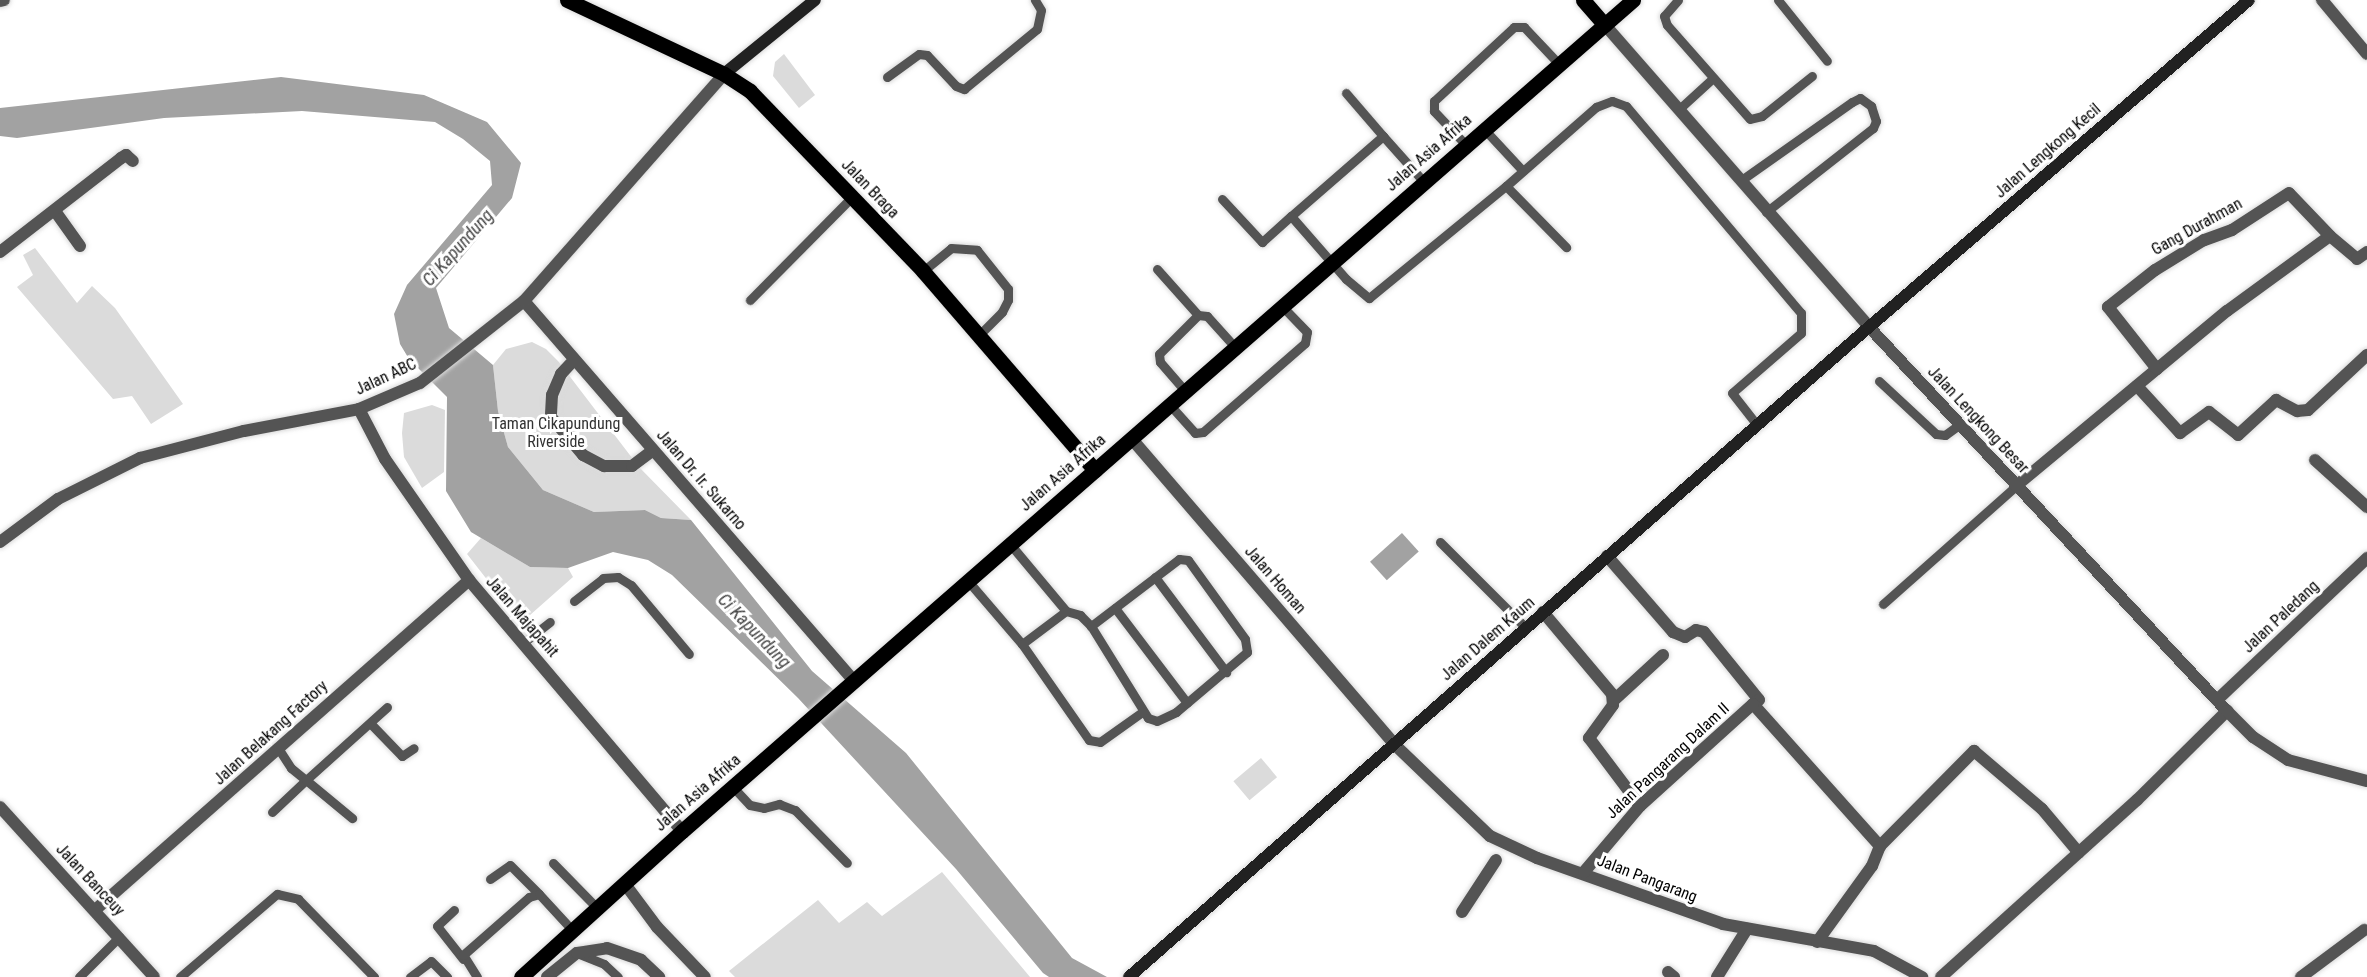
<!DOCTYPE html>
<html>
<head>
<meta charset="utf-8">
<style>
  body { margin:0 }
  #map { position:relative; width:2367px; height:977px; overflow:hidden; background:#fff; font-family:"Roboto Condensed",sans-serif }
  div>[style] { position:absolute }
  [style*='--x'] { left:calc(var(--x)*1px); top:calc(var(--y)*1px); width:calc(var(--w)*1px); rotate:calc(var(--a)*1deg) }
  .green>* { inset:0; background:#dbdbdb; transform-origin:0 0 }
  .water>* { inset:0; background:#a2a2a2; transform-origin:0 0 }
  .roads { filter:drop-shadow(0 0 2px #dbdbdb) drop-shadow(0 0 2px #dbdbdb) }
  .service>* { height:9px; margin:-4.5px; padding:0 4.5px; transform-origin:4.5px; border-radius:4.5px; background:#545454 }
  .pedestrian>* { height:12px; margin:-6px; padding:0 6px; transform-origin:6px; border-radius:6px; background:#545454 }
  .minor>* { height:12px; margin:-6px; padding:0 6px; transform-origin:6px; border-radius:6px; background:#545454 }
  .tertiary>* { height:12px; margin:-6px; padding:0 6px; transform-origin:6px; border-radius:6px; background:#545454 }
  .secondary>* { height:12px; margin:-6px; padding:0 6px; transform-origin:6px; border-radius:6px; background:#212121 }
  .primary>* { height:15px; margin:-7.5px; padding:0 7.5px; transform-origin:7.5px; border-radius:7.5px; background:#000 }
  span { translate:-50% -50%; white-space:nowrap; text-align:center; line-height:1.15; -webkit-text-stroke:6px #fff; paint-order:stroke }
  .street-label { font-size:16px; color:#000 }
  .park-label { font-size:16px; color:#323232 }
  .water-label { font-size:18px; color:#434343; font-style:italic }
</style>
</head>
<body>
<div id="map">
  <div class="green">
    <i style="clip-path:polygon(784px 54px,815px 95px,799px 108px,773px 76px,775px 62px)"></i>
    <i style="clip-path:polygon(35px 248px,77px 303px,92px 286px,115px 308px,183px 404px,151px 424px,132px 396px,113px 399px,17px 287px,33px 275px,23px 255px)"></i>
    <i style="clip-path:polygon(532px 342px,546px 349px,558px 361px,639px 467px,691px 520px,661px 518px,645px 510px,594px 512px,543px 490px,508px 447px,498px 411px,493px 365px,506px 349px)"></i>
    <i style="clip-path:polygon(432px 405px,445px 410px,444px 472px,422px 488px,404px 457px,402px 433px,404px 413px)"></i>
    <i style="clip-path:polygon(481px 538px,530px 567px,568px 568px,573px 577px,521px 623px,467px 554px)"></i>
    <i style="left:1261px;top:758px;width:25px;height:36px;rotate:50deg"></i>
    <i style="clip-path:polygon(942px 872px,1030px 977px,735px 977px,729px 971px,818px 900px,839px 923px,867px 902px,882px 916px)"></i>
  </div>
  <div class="water">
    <i style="clip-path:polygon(281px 77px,424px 95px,487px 122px,521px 163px,512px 198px,436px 288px,449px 328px,493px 365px,498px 411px,508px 447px,543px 490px,594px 512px,645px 510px,661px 518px,691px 520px,812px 671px,906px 753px,1072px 958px,1107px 977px,1049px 977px,1043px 973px,956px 869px,798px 698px,672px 575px,648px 560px,613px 552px,568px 568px,530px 567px,471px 532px,446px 491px,447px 397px,409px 359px,400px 344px,394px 314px,407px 285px,492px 185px,490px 161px,463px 139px,435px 122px,302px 111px,164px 118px,17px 138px,0 136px,0 108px)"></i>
    <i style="left:1402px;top:533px;width:25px;height:43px;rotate:48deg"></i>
  </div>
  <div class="roads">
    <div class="service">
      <i style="--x:1678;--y:0;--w:21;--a:131"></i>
      <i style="--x:1664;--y:16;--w:9;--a:72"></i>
      <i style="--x:1667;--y:25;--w:125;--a:48.6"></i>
      <i style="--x:1750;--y:119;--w:12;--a:-14"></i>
      <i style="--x:1762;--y:116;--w:64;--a:-38.7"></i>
      <i style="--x:1778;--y:0;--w:78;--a:51.2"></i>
      <i style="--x:887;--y:77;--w:39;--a:-36"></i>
      <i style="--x:919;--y:54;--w:8;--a:7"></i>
      <i style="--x:927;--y:55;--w:42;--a:46.9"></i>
      <i style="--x:956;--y:86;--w:9;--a:21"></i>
      <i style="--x:964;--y:89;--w:94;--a:-39.4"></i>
      <i style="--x:1037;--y:29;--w:19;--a:-78"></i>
      <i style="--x:1041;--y:10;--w:12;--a:-121"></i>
      <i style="--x:1346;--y:93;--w:57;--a:49.3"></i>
      <i style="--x:1678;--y:110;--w:46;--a:-42.4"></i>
      <i style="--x:1484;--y:129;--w:57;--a:47.1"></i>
      <i style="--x:1466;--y:145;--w:47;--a:-133.3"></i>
      <i style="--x:1434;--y:111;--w:10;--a:-90"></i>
      <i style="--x:1434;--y:101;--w:109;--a:-42.8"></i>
      <i style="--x:1514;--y:27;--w:10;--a:0"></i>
      <i style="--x:1524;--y:27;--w:51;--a:46.6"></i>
      <i style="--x:1740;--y:181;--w:137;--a:-35.2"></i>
      <i style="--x:1852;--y:102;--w:9;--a:-27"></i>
      <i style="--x:1860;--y:98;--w:14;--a:36"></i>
      <i style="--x:1871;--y:106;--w:16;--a:72"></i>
      <i style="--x:1876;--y:121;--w:8;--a:113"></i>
      <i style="--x:1873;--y:128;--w:136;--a:141.9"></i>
      <i style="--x:1424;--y:182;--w:62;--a:-131.7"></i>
      <i style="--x:1383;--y:136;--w:122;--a:139"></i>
      <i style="--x:1291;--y:216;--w:84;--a:48.9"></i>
      <i style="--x:1346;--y:279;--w:30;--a:40"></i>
      <i style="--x:1369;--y:298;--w:177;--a:-39.3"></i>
      <i style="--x:1506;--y:186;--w:86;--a:45.5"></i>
      <i style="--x:1506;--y:186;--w:120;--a:-41.3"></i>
      <i style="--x:1596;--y:107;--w:17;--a:-21"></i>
      <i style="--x:1612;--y:101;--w:15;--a:20"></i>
      <i style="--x:1626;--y:106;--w:271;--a:49.8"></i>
      <i style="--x:1801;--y:313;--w:20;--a:90"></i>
      <i style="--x:1801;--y:333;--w:91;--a:139"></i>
      <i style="--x:1732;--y:393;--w:41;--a:52"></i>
      <i style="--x:1222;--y:199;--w:59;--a:47.1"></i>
      <i style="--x:1262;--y:242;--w:39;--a:-42"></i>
      <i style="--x:1157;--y:269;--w:62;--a:48.3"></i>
      <i style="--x:1198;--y:315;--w:55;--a:135"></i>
      <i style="--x:1159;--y:354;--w:8;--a:83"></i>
      <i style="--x:1160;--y:362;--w:38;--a:49"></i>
      <i style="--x:923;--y:271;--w:36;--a:-39"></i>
      <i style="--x:951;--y:248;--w:26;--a:4"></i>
      <i style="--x:977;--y:250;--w:50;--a:51.5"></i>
      <i style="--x:1008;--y:289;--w:11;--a:90"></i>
      <i style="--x:1008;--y:300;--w:13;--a:117"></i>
      <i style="--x:1002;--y:312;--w:33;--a:135"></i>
      <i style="--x:750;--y:300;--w:146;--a:-45.3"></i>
      <i style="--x:1198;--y:315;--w:9;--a:6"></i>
      <i style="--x:1207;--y:316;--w:42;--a:47.9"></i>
      <i style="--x:1879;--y:381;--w:78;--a:42.9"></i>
      <i style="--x:1936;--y:434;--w:9;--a:6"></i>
      <i style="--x:1945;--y:435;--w:17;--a:-36"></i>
      <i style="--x:1169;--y:404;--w:39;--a:48"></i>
      <i style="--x:1195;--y:433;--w:8;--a:-7"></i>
      <i style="--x:1203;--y:432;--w:135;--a:-41.1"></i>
      <i style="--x:1305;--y:343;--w:11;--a:-80"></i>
      <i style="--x:1307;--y:332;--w:36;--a:-134"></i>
      <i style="--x:1440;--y:542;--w:122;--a:45"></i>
      <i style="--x:1010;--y:544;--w:87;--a:50.1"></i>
      <i style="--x:1066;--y:611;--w:15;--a:16"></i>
      <i style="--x:1080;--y:615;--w:16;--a:45"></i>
      <i style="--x:1091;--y:626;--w:108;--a:58.2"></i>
      <i style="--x:1148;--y:718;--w:9;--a:18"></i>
      <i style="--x:1157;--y:721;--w:21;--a:-25"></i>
      <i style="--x:1176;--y:712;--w:93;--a:-40.2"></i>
      <i style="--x:1247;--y:652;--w:13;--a:-99"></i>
      <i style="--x:1245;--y:639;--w:97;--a:-125.8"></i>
      <i style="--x:1188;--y:560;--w:9;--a:-174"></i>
      <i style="--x:1179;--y:559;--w:111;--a:142.7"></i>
      <i style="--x:1155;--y:577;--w:119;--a:53.2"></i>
      <i style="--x:968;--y:581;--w:83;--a:49.4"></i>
      <i style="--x:1022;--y:644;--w:117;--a:55.1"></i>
      <i style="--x:1089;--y:740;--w:11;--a:10"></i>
      <i style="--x:1100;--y:742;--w:52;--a:-35.5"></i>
      <i style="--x:574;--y:601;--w:37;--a:-38"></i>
      <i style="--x:603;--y:578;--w:15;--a:-4"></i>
      <i style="--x:618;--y:577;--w:15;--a:32"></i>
      <i style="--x:631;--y:585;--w:90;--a:50"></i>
      <i style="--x:1883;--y:604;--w:178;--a:-41.6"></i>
      <i style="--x:1115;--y:608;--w:119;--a:52.8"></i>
      <i style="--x:523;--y:643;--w:34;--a:-38"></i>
      <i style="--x:1022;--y:644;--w:55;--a:-36.9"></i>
      <i style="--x:370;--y:723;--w:46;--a:45.9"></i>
      <i style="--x:402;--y:756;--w:14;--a:-34"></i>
      <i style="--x:278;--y:748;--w:24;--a:57"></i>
      <i style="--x:291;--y:768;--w:19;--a:39"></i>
      <i style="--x:306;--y:780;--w:109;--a:-42"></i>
      <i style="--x:732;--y:786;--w:26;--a:47"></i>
      <i style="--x:750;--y:805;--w:14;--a:12"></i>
      <i style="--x:764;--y:808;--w:16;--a:-15"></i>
      <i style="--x:779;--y:804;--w:17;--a:21"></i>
      <i style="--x:795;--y:810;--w:74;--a:45.5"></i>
      <i style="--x:272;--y:812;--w:47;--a:-43.3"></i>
      <i style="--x:306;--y:780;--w:60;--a:39.6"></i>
      <i style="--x:553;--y:863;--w:64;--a:45.6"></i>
      <i style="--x:490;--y:879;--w:24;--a:-35"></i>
      <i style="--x:510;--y:865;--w:41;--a:45"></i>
      <i style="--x:454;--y:910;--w:23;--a:137"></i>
      <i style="--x:437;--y:926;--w:42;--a:51.8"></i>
      <i style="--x:577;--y:953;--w:29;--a:22"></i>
      <i style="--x:604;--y:964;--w:19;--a:43"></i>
      <i style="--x:79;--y:977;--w:57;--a:-45"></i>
      <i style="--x:180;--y:977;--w:128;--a:-40.6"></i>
      <i style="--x:277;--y:894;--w:22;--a:13"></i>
      <i style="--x:298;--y:899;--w:109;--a:45.7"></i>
      <i style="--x:410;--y:977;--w:26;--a:-37"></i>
      <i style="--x:431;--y:961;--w:23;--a:45"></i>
      <i style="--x:477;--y:977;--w:26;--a:-122"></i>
      <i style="--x:463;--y:955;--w:88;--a:-41.3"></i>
      <i style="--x:529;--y:897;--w:10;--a:-17"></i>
      <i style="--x:539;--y:894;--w:50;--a:47.4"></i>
    </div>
    <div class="pedestrian">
      <i style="--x:574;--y:360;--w:19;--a:133"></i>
      <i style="--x:561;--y:374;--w:23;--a:113"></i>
      <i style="--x:552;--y:395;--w:22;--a:93"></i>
      <i style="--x:551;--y:417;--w:50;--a:49.9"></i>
      <i style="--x:583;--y:455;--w:24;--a:28"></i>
      <i style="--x:604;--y:466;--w:28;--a:0"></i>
      <i style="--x:632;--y:466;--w:26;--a:-37"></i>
    </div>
    <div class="minor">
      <i style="--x:2322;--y:0;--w:70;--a:50.2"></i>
      <i style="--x:0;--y:1;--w:4;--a:-14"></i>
      <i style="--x:55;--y:211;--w:43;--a:54.5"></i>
      <i style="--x:2330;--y:236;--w:35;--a:40"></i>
      <i style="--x:2357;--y:259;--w:12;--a:-35"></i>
      <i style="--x:0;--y:252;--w:153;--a:-37.8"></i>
      <i style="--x:121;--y:158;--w:6;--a:-31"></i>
      <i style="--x:126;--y:155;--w:9;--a:41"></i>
      <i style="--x:524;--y:301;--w:503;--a:49.03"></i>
      <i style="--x:2137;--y:386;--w:64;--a:47.5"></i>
      <i style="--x:2180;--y:433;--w:36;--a:-36"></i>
      <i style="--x:2209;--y:412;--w:37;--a:38"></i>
      <i style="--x:2238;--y:435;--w:52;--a:-42.6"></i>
      <i style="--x:2276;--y:400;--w:24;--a:28"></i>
      <i style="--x:2297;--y:411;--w:11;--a:-5"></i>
      <i style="--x:2308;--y:410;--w:81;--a:-43"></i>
      <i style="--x:359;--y:409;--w:56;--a:62.5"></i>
      <i style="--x:385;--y:459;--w:147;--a:55.2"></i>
      <i style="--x:469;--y:580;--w:329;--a:49.7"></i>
      <i style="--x:1131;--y:438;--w:403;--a:49.3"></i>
      <i style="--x:1394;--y:744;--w:133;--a:43.8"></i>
      <i style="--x:1490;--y:836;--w:52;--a:25.1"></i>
      <i style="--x:1537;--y:858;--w:197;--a:19.5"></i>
      <i style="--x:1723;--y:924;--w:153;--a:10.1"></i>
      <i style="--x:1874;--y:951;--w:55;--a:28.4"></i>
      <i style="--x:2315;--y:460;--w:70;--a:42.1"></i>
      <i style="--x:2016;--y:486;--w:274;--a:-39.7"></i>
      <i style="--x:2227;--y:311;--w:127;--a:-36.1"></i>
      <i style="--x:2330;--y:236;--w:59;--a:-133.6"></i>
      <i style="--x:2289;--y:193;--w:68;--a:147"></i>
      <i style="--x:2232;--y:230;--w:30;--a:160"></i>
      <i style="--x:2204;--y:240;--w:57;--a:148.5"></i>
      <i style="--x:2155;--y:270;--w:60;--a:141.8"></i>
      <i style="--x:2108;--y:307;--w:79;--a:51.7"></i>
      <i style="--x:1607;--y:556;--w:101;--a:49"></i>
      <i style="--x:1673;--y:632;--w:13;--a:23"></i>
      <i style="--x:1685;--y:637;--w:13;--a:-32"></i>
      <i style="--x:1696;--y:630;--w:8;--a:14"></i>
      <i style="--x:1704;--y:632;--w:87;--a:51"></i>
      <i style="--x:1759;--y:700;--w:7;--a:146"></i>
      <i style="--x:1753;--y:704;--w:191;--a:48.2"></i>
      <i style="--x:1543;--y:612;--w:107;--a:49.9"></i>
      <i style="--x:1612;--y:694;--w:11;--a:85"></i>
      <i style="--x:1613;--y:705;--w:41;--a:126"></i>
      <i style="--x:1589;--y:738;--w:85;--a:53.1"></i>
      <i style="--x:2217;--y:700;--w:207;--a:-43.4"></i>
      <i style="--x:1613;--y:701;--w:68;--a:-42.6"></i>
      <i style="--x:1584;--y:872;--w:87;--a:-49.7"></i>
      <i style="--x:1640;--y:806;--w:152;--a:-42.1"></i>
      <i style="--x:95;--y:910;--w:499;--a:-41.4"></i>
      <i style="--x:1462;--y:912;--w:62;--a:-56.8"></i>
      <i style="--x:1817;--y:942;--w:94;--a:-54.1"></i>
      <i style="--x:1872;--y:866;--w:22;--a:-68"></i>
      <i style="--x:1880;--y:846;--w:134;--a:-45.3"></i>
      <i style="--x:1974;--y:751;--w:89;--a:40.5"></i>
      <i style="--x:2042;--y:809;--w:57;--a:49.9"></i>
      <i style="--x:1668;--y:972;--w:8;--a:40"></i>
      <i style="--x:1717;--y:977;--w:57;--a:-58"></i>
      <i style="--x:1941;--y:977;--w:264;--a:-42.1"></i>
      <i style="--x:2137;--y:800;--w:127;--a:-44.7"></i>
      <i style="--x:2301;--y:977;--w:79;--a:-36.7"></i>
    </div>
    <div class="tertiary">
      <i style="--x:1605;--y:25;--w:401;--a:48.8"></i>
      <i style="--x:1869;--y:327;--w:525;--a:47.01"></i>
      <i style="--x:2227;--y:711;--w:37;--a:45"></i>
      <i style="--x:2253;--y:737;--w:42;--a:33.3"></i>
      <i style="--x:2288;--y:760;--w:82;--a:14.9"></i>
      <i style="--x:0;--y:542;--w:72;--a:-36.6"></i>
      <i style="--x:58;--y:499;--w:92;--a:-26.6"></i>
      <i style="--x:140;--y:458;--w:107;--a:-14.6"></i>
      <i style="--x:244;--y:431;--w:117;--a:-10.8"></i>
      <i style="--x:359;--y:409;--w:66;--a:-23.1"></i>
      <i style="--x:420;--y:383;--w:132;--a:-38.3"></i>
      <i style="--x:524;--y:301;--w:303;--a:-48.6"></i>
      <i style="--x:0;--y:807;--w:229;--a:47.8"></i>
      <i style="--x:625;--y:884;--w:54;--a:53.3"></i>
      <i style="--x:657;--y:927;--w:69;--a:46.2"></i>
      <i style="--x:547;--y:977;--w:38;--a:-39"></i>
      <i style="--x:577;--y:953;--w:30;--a:-9"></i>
      <i style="--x:607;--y:948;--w:36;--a:19"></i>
      <i style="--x:641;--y:960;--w:25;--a:43"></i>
    </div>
    <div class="secondary">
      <i style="--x:724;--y:74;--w:117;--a:-39.1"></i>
      <i style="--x:1129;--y:977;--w:985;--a:-41.3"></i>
      <i style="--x:1869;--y:327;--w:501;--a:-40.71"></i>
    </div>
    <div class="primary">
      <i style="--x:567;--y:0;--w:174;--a:25.2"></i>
      <i style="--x:724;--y:74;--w:31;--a:33"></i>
      <i style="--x:750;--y:91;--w:250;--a:46.1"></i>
      <i style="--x:923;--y:271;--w:263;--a:49.2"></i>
      <i style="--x:1583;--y:0;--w:33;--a:49"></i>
      <i style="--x:521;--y:977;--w:217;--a:-42.2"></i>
      <i style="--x:682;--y:831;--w:1263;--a:-41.15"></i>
    </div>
  </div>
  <div class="street-label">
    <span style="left:2048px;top:151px;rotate:-41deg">Jalan Lengkong Kecil</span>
    <span style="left:1429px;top:153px;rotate:-41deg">Jalan Asia Afrika</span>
    <span style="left:870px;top:189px;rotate:46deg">Jalan Braga</span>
    <span style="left:2197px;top:227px;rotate:-29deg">Gang Durahman</span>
    <span style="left:386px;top:377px;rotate:-25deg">Jalan ABC</span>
    <span style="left:1978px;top:420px;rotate:47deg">Jalan Lengkong Besar</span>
    <span style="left:1063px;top:473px;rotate:-41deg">Jalan Asia Afrika</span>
    <span style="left:701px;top:480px;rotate:49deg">Jalan Dr. Ir. Sukarno</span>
    <span style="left:1275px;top:580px;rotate:49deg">Jalan Homan</span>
    <span style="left:522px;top:617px;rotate:49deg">Jalan Majapahit</span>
    <span style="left:2281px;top:617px;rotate:-43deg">Jalan Paledang</span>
    <span style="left:1488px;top:639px;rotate:-41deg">Jalan Dalem Kaum</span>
    <span style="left:271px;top:733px;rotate:-42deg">Jalan Belakang Factory</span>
    <span style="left:1668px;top:761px;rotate:-43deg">Jalan Pangarang Dalam II</span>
    <span style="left:698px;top:793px;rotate:-41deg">Jalan Asia Afrika</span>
    <span style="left:1647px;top:879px;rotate:21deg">Jalan Pangarang</span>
    <span style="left:90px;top:880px;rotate:47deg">Jalan Banceuy</span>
  </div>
  <div class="park-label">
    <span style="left:556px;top:433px">Taman Cikapundung<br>Riverside</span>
  </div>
  <div class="water-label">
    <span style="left:458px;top:248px;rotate:-48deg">Ci Kapundung</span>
    <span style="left:754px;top:631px;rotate:46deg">Ci Kapundung</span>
  </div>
</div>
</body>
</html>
